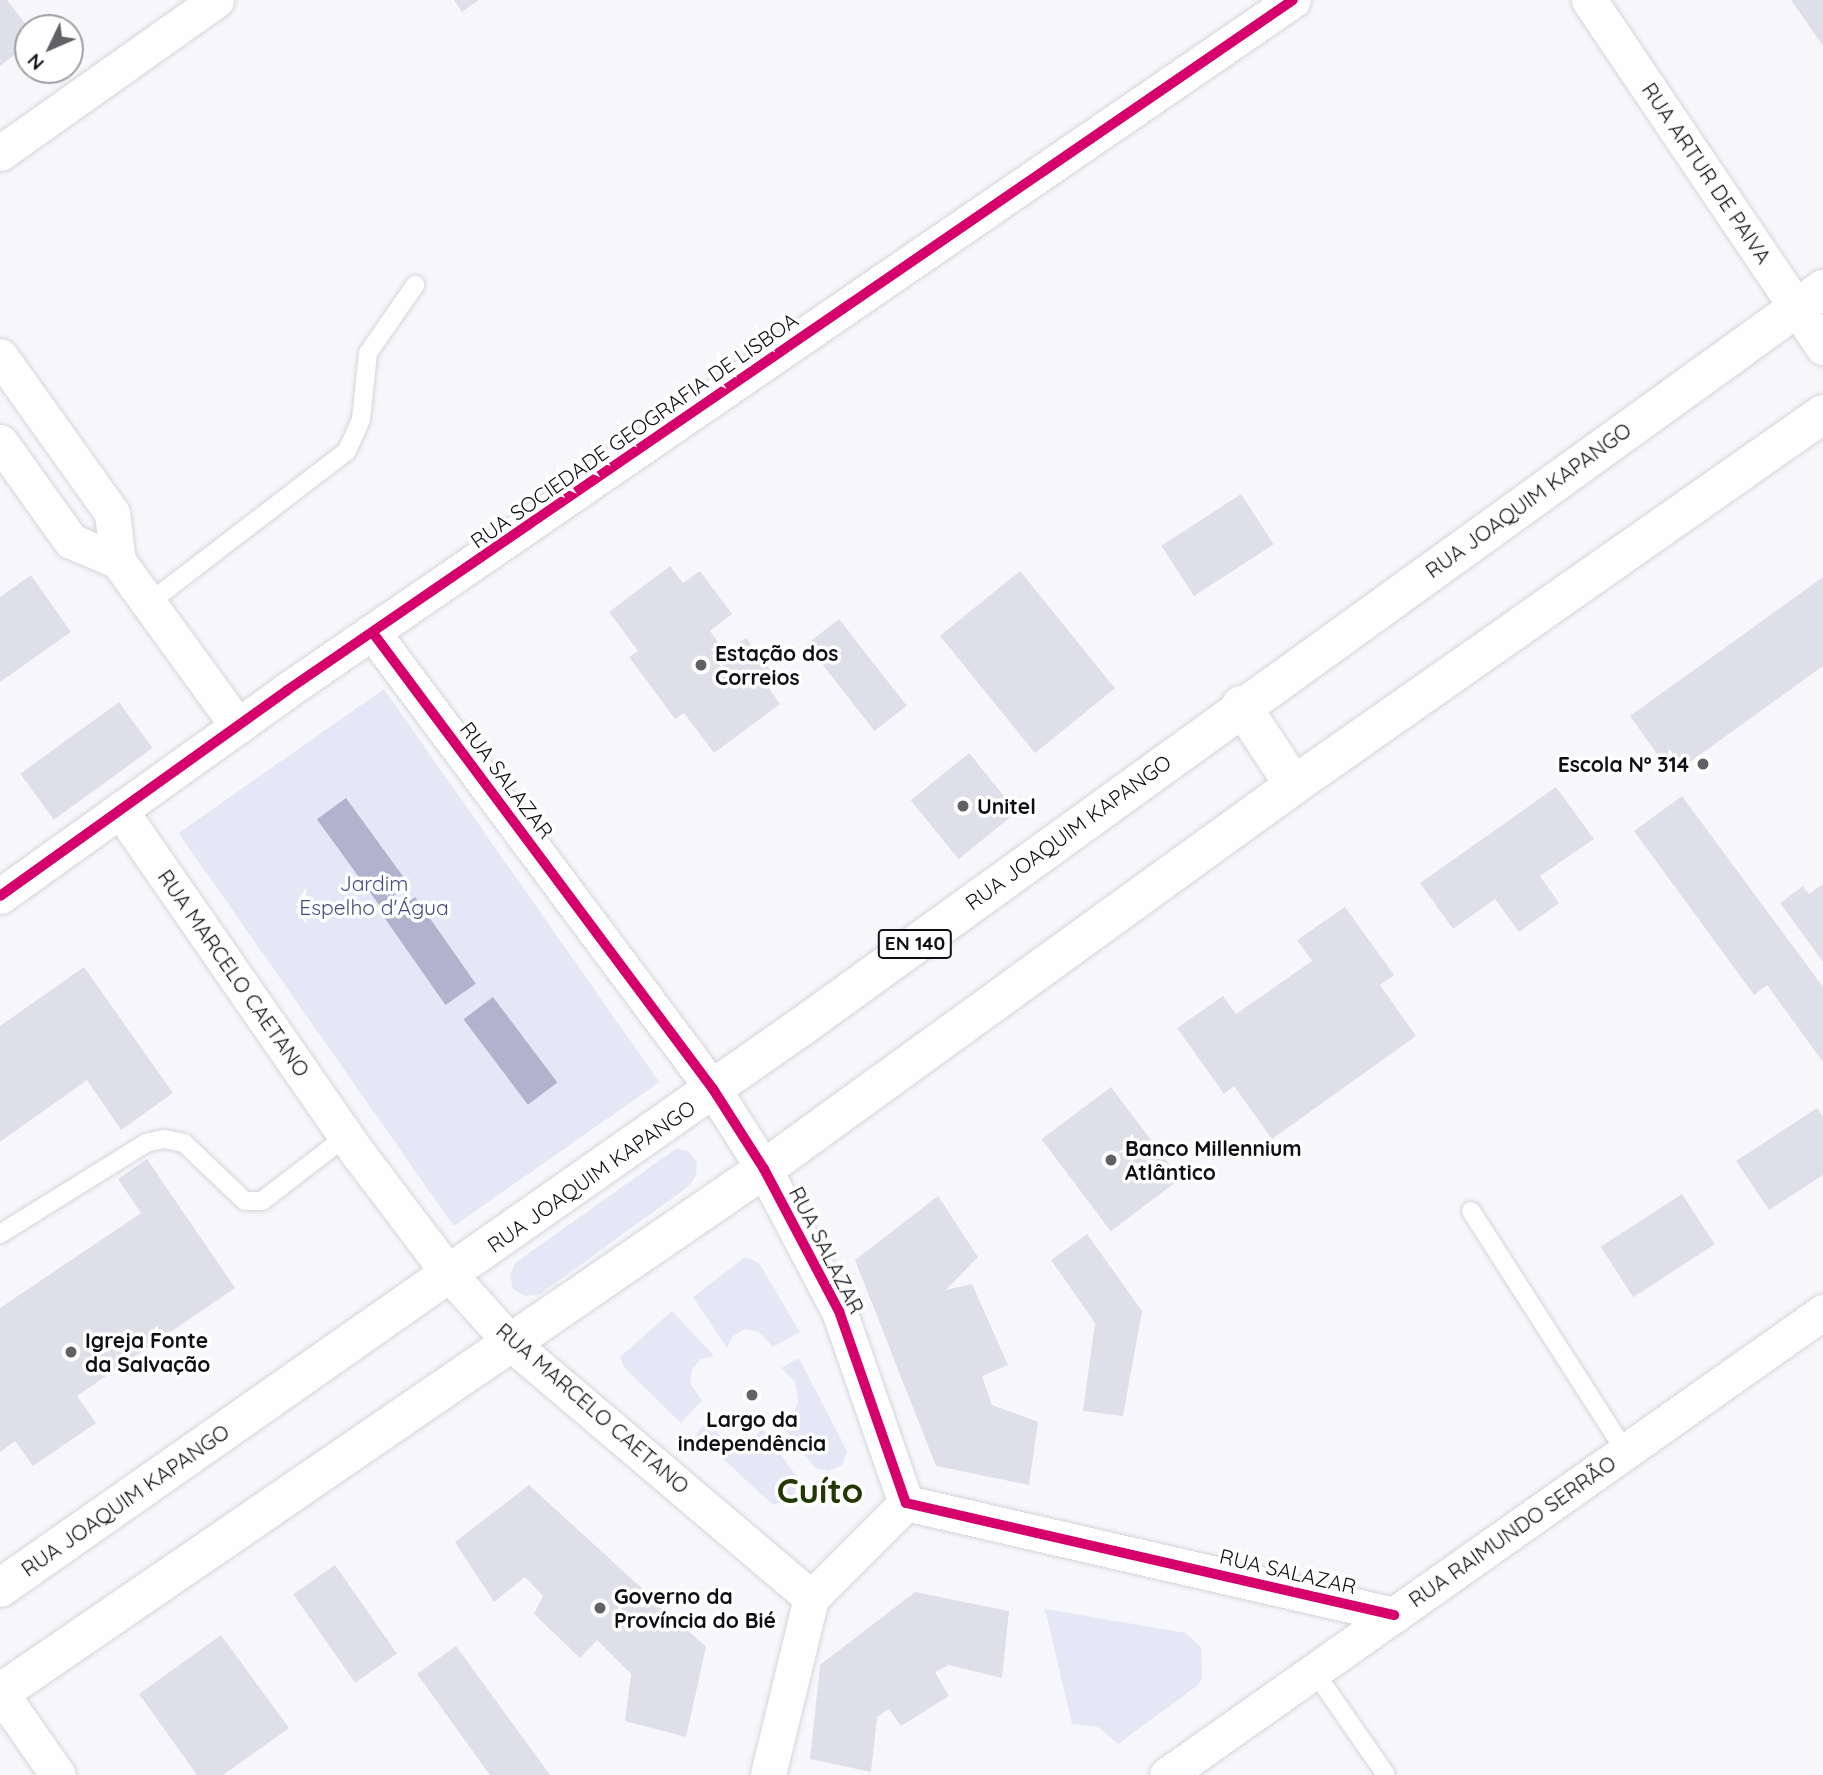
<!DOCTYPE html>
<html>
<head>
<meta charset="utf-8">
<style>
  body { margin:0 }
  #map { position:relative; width:1823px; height:1775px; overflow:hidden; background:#f7f7fb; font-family:Quicksand,sans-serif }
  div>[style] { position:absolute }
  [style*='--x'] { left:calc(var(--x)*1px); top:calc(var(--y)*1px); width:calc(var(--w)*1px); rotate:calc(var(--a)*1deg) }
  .green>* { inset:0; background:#e5e7f7; transform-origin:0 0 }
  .water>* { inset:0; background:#b0b3ce; transform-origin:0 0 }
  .building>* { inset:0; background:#dedfe8; transform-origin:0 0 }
  .roads { filter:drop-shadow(0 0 2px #d4d5db) drop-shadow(0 0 2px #d4d5db) }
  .lane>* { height:18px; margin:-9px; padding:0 9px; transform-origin:9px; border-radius:9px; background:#fefefe }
  .street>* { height:35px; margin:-17.5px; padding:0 17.5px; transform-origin:17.5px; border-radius:17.5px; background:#fefefe }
  .primary>* { height:38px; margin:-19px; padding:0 19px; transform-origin:19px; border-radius:19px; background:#fefefe }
  .cycleway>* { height:10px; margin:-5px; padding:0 5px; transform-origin:5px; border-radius:5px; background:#d6006c }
  .dots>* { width:19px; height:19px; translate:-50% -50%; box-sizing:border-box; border:4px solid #fff; border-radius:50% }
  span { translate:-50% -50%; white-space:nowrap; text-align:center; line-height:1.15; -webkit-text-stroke:7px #fff; paint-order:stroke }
  .shield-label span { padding:2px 5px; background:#fff; border:2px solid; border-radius:5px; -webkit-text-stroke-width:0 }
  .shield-label { font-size:19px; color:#0f1016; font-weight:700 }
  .street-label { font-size:21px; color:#0f1016 }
  .poi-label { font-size:21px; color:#0f1016; font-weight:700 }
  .left { translate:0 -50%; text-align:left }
  .right { translate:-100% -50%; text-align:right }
  .park-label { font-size:21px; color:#484b7e }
  .town-label { font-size:35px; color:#233803; font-weight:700 }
  .north { position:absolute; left:14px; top:14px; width:70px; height:70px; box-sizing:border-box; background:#fff; border:2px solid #9f9fa2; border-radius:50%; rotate:226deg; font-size:19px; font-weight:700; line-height:28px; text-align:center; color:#0f1016 }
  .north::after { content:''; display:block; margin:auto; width:24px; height:32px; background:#606166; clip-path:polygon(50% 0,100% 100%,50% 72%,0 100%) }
</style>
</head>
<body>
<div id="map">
  <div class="green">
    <i style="left:384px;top:689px;width:480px;height:251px;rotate:55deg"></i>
    <i style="clip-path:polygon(677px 1148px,689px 1152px,697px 1162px,696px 1175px,689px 1186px,539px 1295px,525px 1296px,513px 1289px,510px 1275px,515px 1263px)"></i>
    <i style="clip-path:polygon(745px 1257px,759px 1263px,800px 1332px,773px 1347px,759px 1332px,745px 1329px,733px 1336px,727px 1348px,693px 1297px)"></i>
    <i style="clip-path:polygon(672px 1311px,714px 1356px,701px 1359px,692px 1369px,690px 1383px,702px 1400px,681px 1423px,624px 1367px,620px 1357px)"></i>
    <i style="clip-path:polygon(799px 1358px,847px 1451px,842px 1465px,829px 1471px,815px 1468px,777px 1420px,794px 1411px,798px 1401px,795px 1382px,781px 1368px)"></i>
    <i style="clip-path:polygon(710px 1419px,720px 1436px,738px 1444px,748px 1443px,762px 1429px,798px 1478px,793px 1498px,773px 1505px,696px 1434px)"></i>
    <i style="clip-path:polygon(1045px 1609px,1186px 1633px,1201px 1647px,1202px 1678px,1197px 1686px,1118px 1744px,1098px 1727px,1072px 1724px)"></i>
  </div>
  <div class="water">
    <i style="left:346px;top:798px;width:107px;height:36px;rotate:54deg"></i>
    <i style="left:415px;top:897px;width:106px;height:37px;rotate:55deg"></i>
    <i style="left:493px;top:997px;width:107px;height:37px;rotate:53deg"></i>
  </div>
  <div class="building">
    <i style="clip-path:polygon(0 0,7px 0,28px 27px,28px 45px,0 66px)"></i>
    <i style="clip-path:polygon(454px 0,479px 0,462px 12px)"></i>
    <i style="clip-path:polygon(1791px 0,1823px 0,1823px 46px)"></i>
    <i style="left:1241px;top:494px;width:60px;height:95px;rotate:57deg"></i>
    <i style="clip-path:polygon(670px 566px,683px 583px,700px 571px,732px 614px,710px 631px,726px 653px,746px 638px,773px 673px,763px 680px,780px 704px,714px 753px,684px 713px,675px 719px,629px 657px,638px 651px,609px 612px)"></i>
    <i style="left:1020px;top:571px;width:151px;height:103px;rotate:51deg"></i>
    <i style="clip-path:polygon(31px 575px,71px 632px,0 682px,0 597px)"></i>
    <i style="clip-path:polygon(1823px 577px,1823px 666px,1672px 775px,1630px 716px)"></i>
    <i style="left:839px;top:619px;width:110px;height:41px;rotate:52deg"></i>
    <i style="left:119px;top:702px;width:57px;height:122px;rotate:54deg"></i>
    <i style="left:969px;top:753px;width:76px;height:75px;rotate:51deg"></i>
    <i style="clip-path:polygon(1556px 787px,1594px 839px,1540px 876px,1559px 903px,1519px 932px,1495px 899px,1453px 929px,1420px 883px)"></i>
    <i style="clip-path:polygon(1682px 796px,1823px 987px,1823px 1062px,1767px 985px,1754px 995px,1634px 831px)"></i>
    <i style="clip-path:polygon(1823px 884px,1823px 962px,1780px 903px,1803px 886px,1809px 894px)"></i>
    <i style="clip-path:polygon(1345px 907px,1394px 975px,1380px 985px,1416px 1036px,1272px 1139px,1234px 1086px,1224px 1094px,1177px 1028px,1223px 996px,1236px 1014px,1312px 961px,1297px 940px)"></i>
    <i style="clip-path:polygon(84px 967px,173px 1093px,121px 1130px,87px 1080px,0 1142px,0 1026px)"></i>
    <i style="left:1111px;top:1087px;width:115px;height:87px;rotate:53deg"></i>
    <i style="clip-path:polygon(1817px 1108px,1823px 1117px,1823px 1175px,1769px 1210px,1736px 1161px)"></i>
    <i style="clip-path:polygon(147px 1159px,235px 1288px,77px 1396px,96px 1423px,33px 1466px,15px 1441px,0 1452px,0 1308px,141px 1213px,118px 1179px)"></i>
    <i style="left:1682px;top:1194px;width:60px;height:97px;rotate:57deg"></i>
    <i style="clip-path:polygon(938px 1196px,978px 1257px,946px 1290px,972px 1284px,1008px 1365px,982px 1376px,992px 1405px,1038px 1422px,1029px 1485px,936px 1466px,855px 1260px)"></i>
    <i style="clip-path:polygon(1087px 1234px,1142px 1311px,1123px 1416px,1083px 1411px,1095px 1323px,1051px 1260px)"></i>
    <i style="clip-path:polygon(529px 1485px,706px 1647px,686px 1737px,625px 1721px,631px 1674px,597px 1640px,580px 1658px,534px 1614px,543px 1596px,525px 1577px,494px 1602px,455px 1542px)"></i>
    <i style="left:335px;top:1565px;width:108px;height:51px;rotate:55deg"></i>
    <i style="clip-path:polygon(915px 1592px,1009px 1611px,1002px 1678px,949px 1665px,935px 1672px,949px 1696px,901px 1726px,889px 1709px,877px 1717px,871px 1772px,810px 1759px,820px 1665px)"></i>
    <i style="clip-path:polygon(221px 1635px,289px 1728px,223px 1775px,197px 1775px,139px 1694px)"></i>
    <i style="clip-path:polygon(456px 1646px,550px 1775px,490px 1775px,417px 1674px)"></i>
  </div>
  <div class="roads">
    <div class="lane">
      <i style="--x:150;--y:602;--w:248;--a:-37.5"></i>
      <i style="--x:347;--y:451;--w:35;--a:-66"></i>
      <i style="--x:361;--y:419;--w:66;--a:-83.9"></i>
      <i style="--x:368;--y:353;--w:83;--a:-55.3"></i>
      <i style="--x:1471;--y:1211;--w:285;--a:57.3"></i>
      <i style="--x:0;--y:1234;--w:172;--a:-31.9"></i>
      <i style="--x:146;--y:1143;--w:18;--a:-13"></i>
      <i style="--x:164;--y:1139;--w:20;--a:11"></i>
      <i style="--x:184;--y:1143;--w:84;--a:43.6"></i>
      <i style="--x:245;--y:1201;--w:17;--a:0"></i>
      <i style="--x:262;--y:1201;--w:108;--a:-37.5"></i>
      <i style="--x:1314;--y:1671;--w:126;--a:55.3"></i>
    </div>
    <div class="street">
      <i style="--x:1589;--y:0;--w:419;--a:56"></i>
      <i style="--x:0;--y:153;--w:265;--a:-35.3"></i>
      <i style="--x:0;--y:356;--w:193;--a:54.5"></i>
      <i style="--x:112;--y:513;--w:48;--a:82.9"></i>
      <i style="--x:0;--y:442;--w:122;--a:54.4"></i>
      <i style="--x:71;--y:541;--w:51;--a:23.1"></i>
      <i style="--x:118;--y:561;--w:204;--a:54"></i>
      <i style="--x:373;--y:633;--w:569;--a:53.29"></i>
      <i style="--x:713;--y:1089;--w:95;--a:57.5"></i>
      <i style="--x:764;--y:1169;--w:161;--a:62.2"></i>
      <i style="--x:839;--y:1311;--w:203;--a:70.8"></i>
      <i style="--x:906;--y:1503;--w:501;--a:12.93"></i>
      <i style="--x:120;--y:810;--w:421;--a:55.3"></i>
      <i style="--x:360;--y:1156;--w:149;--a:52.9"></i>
      <i style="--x:450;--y:1275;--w:94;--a:48"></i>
      <i style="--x:513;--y:1345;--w:391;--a:40.3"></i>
      <i style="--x:811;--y:1598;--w:182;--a:103.7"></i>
      <i style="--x:0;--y:896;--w:352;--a:-35.6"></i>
      <i style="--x:286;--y:691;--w:1221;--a:-34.46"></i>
      <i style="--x:811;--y:1598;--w:134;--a:-45"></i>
      <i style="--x:0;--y:1692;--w:101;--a:55.1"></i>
      <i style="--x:1167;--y:1775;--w:803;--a:-35.21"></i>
    </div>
    <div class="primary">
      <i style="--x:1241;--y:705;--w:96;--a:56.5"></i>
      <i style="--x:0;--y:1588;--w:978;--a:-35.01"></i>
      <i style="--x:801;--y:1027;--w:1261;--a:-35.83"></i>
      <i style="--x:0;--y:1693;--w:926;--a:-34.44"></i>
      <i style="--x:764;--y:1169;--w:654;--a:-35.92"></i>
      <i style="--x:1294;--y:785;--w:646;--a:-35.04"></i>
    </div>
  </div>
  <div class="cycleway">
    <i style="--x:373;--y:633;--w:569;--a:53.29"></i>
    <i style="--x:713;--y:1089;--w:95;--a:57.5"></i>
    <i style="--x:764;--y:1169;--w:161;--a:62.2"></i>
    <i style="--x:839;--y:1311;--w:203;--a:70.8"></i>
    <i style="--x:906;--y:1503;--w:501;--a:12.93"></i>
    <i style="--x:0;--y:896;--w:352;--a:-35.6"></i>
    <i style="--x:286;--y:691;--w:1221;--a:-34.46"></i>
  </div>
  <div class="dots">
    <i style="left:701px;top:665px;background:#606166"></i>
    <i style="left:1703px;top:764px;background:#606166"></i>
    <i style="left:963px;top:806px;background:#606166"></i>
    <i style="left:1111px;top:1160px;background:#606166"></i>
    <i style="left:71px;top:1352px;background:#606166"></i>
    <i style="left:752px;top:1395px;background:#606166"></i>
    <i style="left:600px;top:1608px;background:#606166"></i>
  </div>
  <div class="shield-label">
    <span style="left:915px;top:944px">EN 140</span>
  </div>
  <div class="street-label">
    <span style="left:1707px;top:173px;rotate:56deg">RUA ARTUR DE PAIVA</span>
    <span style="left:634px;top:430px;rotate:-35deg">RUA SOCIEDADE GEOGRAFIA DE LISBOA</span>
    <span style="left:1528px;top:500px;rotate:-36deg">RUA JOAQUIM KAPANGO</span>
    <span style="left:507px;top:780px;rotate:53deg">RUA SALAZAR</span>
    <span style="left:1068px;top:832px;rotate:-36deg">RUA JOAQUIM KAPANGO</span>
    <span style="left:234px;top:973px;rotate:55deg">RUA MARCELO CAETANO</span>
    <span style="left:591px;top:1176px;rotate:-35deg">RUA JOAQUIM KAPANGO</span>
    <span style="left:827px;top:1250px;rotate:63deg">RUA SALAZAR</span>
    <span style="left:593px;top:1408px;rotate:41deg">RUA MARCELO CAETANO</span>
    <span style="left:125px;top:1500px;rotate:-35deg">RUA JOAQUIM KAPANGO</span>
    <span style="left:1512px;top:1531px;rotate:-35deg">RUA RAIMUNDO SERRÃO</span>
    <span style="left:1288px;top:1571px;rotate:13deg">RUA SALAZAR</span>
  </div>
  <div class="poi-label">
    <span class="left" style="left:715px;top:665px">Estação dos<br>Correios</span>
    <span class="right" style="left:1689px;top:764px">Escola Nº 314</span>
    <span class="left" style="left:977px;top:806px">Unitel</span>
    <span class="left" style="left:1125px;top:1160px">Banco Millennium<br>Atlântico</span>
    <span class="left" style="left:85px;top:1352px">Igreja Fonte<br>da Salvação</span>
    <span style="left:752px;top:1431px">Largo da<br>independência</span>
    <span class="left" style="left:614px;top:1608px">Governo da<br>Província do Bié</span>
  </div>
  <div class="park-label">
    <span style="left:374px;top:895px">Jardim<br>Espelho d'Água</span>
  </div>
  <div class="town-label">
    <span style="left:820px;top:1490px">Cuíto</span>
  </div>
  <div class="north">N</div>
</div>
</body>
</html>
